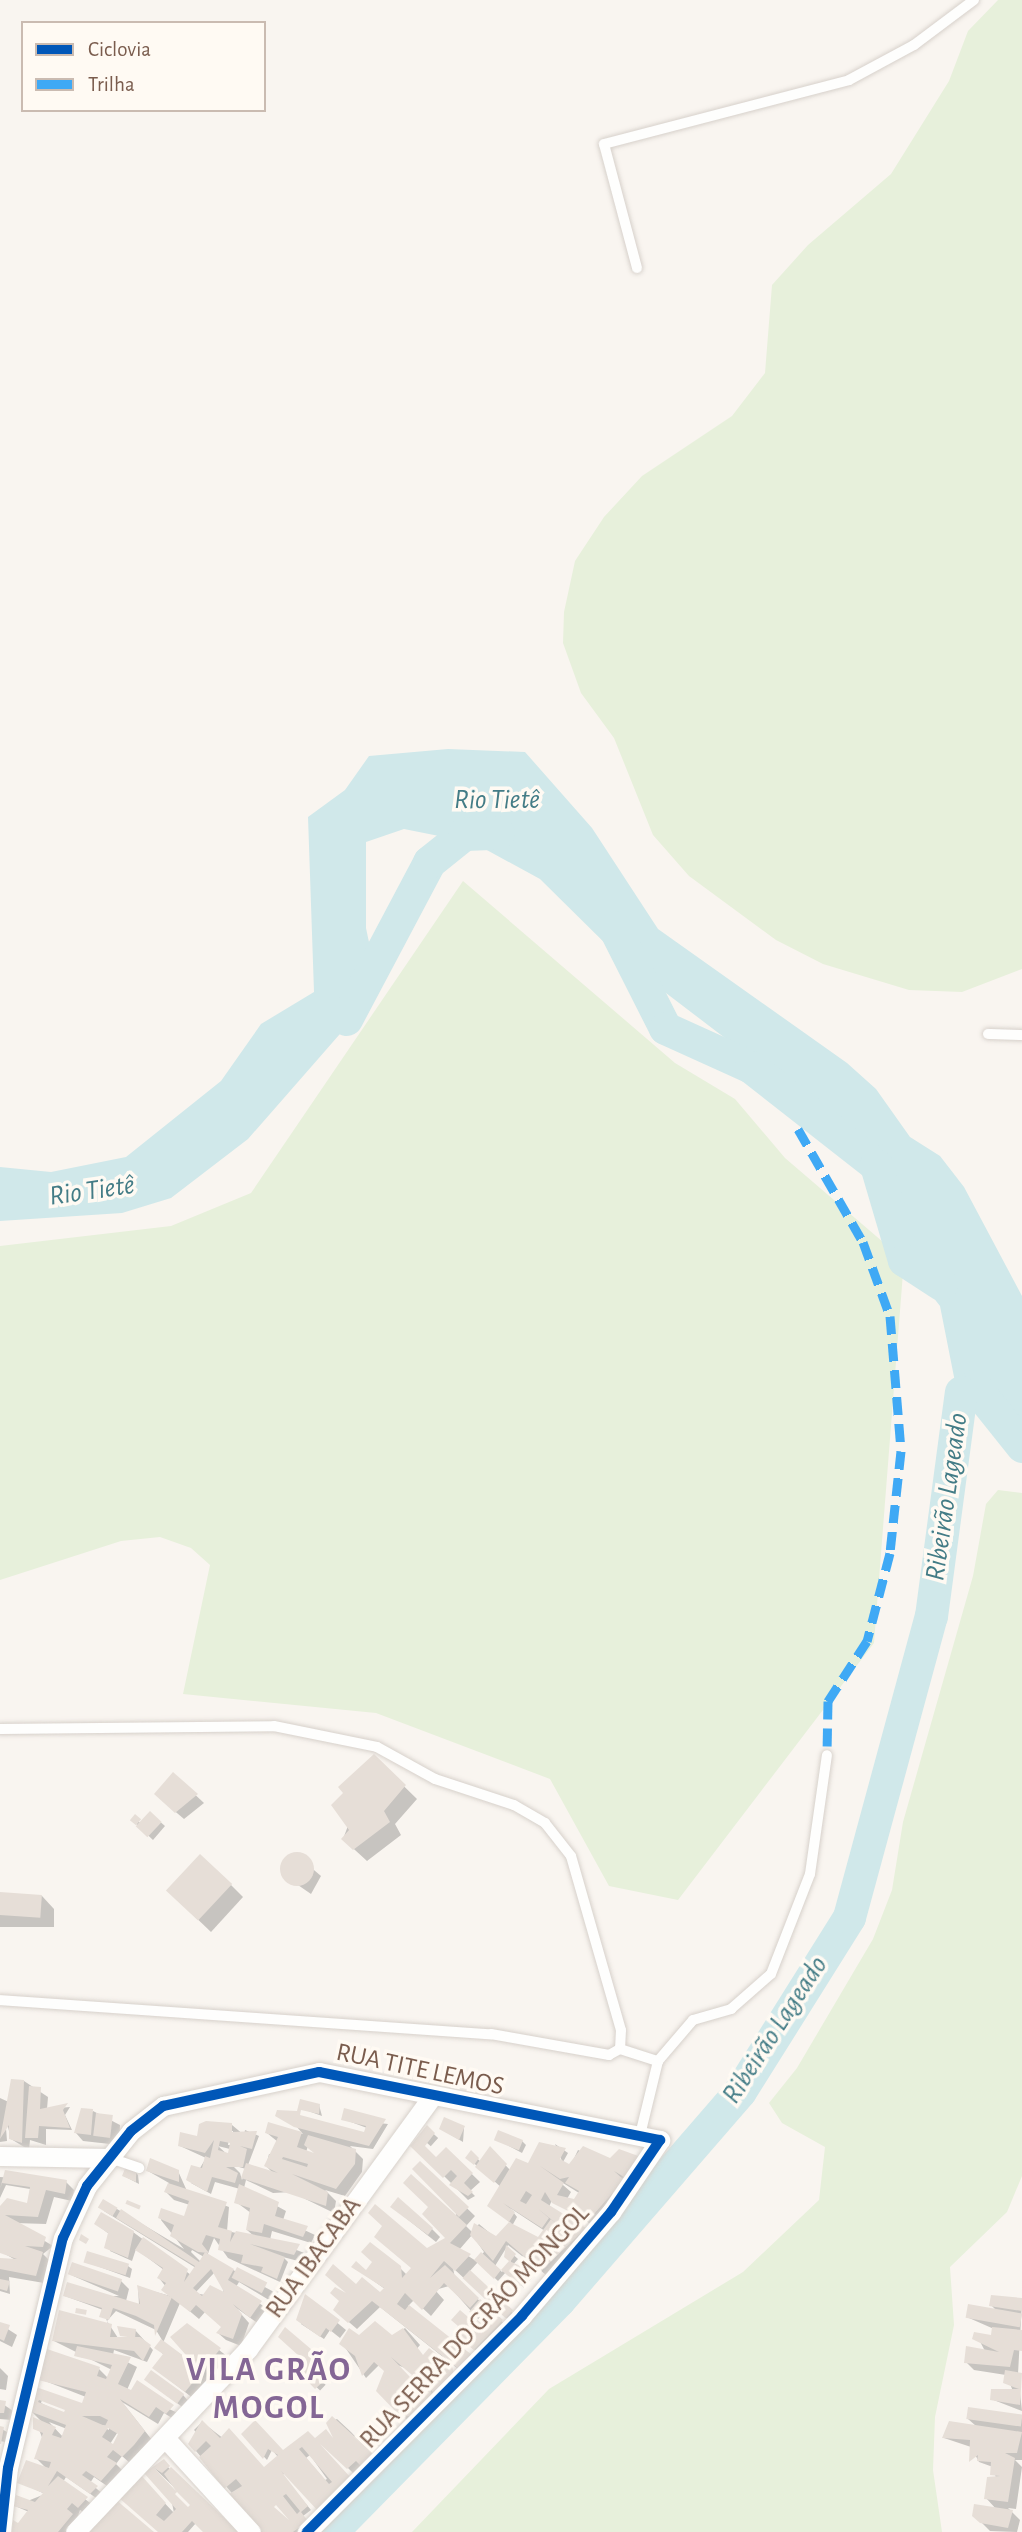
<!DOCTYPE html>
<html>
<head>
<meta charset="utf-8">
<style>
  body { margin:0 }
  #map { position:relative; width:1022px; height:2532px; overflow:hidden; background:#f9f5f0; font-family:"Alegreya Sans",sans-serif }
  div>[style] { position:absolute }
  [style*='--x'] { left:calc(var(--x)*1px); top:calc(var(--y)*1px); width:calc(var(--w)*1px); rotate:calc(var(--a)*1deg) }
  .green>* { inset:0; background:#e7f0db }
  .water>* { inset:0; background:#d0e8ea }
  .shadow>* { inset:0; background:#0003; transform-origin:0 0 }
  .river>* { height:33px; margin:-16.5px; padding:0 16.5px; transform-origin:16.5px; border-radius:16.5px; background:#d0e8ea }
  .building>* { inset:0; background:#e6ded7; transform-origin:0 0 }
  .round { border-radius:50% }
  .roads { filter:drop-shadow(0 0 2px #d7d1cb) drop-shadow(0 0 2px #d7d1cb) }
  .service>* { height:10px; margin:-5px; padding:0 5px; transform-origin:5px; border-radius:5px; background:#fefefd }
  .minor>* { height:19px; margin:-9.5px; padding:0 9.5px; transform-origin:9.5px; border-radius:9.5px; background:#fefefd }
  .quiet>* { height:9px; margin-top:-4.5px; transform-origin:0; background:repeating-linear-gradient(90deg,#3fa9f5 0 18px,transparent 0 27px) }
  .cycleway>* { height:10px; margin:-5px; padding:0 5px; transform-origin:5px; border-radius:5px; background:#0057b8 }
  span { translate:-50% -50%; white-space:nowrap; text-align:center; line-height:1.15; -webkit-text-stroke:7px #fffaf3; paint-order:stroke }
  .street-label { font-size:26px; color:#7a5c4d }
  .water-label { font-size:28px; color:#437c86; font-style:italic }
  .district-label { font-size:33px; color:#846695; font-weight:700; letter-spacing:2px }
  .legend { position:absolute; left:21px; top:21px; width:245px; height:91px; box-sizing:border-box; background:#fffaf3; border:2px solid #cabbb1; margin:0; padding:9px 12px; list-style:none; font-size:21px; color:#7a5c4d }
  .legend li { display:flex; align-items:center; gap:14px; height:35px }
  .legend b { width:35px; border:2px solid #cabbb1 }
</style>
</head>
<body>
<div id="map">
  <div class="green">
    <i style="clip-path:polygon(998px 0,1022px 0,1022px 969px,962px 992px,909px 990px,823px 964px,776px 940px,689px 876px,653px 835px,614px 738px,581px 693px,563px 643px,564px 612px,575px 561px,604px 517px,642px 476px,732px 416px,765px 373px,772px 285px,808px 245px,891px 174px,949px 81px,968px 31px)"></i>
    <i style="clip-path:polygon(463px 881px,675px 1063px,735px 1099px,785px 1158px,904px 1260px,874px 1643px,678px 1900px,609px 1886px,550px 1779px,376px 1713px,183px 1694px,210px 1565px,191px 1548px,160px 1537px,121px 1541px,0 1580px,0 1246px,171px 1226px,251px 1193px)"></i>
    <i style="clip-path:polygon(998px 1490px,1022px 1493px,1022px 2176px,1007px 2212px,950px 2267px,954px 2325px,935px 2417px,933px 2470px,942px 2532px,412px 2532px,549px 2389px,743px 2272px,819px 2200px,825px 2147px,782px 2123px,769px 2103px,797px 2068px,873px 1939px,892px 1890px,903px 1822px,973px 1576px,986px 1504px)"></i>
  </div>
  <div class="water">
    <i style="clip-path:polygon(448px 749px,525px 752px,592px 828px,658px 929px,847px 1063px,876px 1089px,910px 1137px,940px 1156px,964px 1187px,1022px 1296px,1022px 1430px,972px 1412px,955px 1382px,940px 1306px,904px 1260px,896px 1202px,855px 1137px,620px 958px,540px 879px,474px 843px,404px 829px,366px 842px,366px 928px,374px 966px,360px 1011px,248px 1139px,171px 1198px,122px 1213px,0 1221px,0 1167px,51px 1172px,126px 1157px,221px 1081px,261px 1024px,314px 992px,308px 817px,345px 790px,369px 756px)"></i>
  </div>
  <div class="shadow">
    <i style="clip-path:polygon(374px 1757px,417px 1799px,395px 1824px,401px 1835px,367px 1861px,343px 1839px)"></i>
    <i style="clip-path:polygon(173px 1774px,204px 1803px,184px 1819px,164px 1802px)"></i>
    <i style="clip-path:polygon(150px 1813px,165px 1826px,153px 1840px,132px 1820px,142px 1823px)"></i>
    <i style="clip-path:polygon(294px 1853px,321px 1876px,311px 1894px,282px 1874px)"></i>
    <i style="clip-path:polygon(231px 1885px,243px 1897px,211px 1932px,167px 1890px)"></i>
    <i style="clip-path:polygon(0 1896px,42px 1896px,54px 1909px,54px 1927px,0 1927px)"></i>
    <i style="clip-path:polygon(24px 2081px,48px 2097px,47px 2109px,70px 2107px,65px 2115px,72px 2130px,46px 2129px,46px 2145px,30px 2140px,29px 2150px,11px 2139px,5px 2115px,7px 2141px,0 2142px,0 2098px,13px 2104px)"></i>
    <i style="clip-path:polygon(319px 2105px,322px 2116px,300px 2108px)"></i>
    <i style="clip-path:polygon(93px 2111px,120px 2125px,119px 2145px,83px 2141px,76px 2133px)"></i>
    <i style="clip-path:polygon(evenodd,301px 2117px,363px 2136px,367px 2128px,343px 2119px,388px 2124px,373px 2149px,350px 2146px,363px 2159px,362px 2172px,345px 2196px,325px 2190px,336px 2201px,334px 2213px,291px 2192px,273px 2193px,246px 2180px,244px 2188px,286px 2211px,283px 2220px,315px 2235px,311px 2243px,272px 2231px,270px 2240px,307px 2254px,302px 2262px,283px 2257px,288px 2262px,280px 2282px,228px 2258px,214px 2238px,207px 2256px,274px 2292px,269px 2300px,239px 2282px,236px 2287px,269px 2310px,259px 2324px,235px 2307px,249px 2323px,241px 2346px,226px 2340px,218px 2333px,223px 2327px,205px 2312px,199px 2319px,180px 2303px,163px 2343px,199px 2366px,187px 2325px,228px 2357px,194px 2399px,154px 2368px,164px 2355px,157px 2348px,162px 2340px,156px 2330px,116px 2311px,107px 2321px,118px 2338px,136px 2339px,122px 2328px,135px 2330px,153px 2350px,147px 2362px,114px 2350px,113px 2355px,137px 2367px,127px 2390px,180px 2414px,175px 2420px,164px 2413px,158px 2424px,122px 2402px,152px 2440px,131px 2464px,122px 2456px,116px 2464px,124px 2472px,110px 2488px,94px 2477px,90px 2483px,104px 2495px,99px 2500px,66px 2477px,63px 2482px,94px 2506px,87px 2515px,80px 2510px,72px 2532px,13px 2532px,29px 2512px,15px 2506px,45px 2494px,19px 2482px,47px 2469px,36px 2458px,44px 2443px,36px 2421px,44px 2424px,31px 2411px,37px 2389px,83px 2405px,86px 2397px,40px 2379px,99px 2369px,108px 2378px,112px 2370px,54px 2341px,108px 2324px,103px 2310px,65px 2296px,119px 2296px,71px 2275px,121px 2281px,129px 2289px,126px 2301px,139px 2305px,138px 2287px,174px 2297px,159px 2278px,164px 2270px,136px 2249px,132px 2261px,110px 2251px,113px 2237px,96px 2224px,133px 2232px,191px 2275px,196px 2268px,104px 2211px,117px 2209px,184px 2249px,161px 2220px,162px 2210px,185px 2218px,190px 2205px,174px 2200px,166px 2192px,169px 2183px,148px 2171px,178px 2171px,187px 2191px,229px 2207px,227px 2231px,255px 2237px,247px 2230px,251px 2213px,236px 2202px,240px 2189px,215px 2182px,211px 2194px,191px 2183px,206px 2158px,180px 2146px,232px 2125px,244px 2135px,245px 2130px,259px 2136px,248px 2165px,273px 2173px,266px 2166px,269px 2154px,280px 2158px,278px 2142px,267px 2133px,269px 2125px,303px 2134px,296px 2126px,301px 2117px,230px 2131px,233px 2131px,231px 2145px,228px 2145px,230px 2131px,301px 2117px,218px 2146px,230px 2149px,229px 2156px,218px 2146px,301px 2117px,308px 2146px,318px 2156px,306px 2152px,308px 2146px,301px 2117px,232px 2165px,246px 2169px,242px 2180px,240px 2173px,232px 2165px,301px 2117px,192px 2250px,204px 2257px,201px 2262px,191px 2252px,192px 2250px,301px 2117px,214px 2273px,220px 2276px,225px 2299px,195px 2293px,214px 2273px,301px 2117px,42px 2400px,67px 2409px,65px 2415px,41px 2403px,42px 2400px,301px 2117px,49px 2422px,67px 2429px,63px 2437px,49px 2422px,301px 2117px,99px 2425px,109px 2426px,109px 2430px,99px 2425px,301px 2117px,119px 2430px,121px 2431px,114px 2446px,110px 2444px,119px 2430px)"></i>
    <i style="left:427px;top:2128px;width:15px;height:11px;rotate:42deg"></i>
    <i style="clip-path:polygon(464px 2128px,463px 2142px,441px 2129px)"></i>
    <i style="clip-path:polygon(496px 2139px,522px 2141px,526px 2145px,522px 2153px)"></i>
    <i style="clip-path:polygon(evenodd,555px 2144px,568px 2153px,563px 2162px,570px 2167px,578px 2150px,624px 2169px,632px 2184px,620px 2177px,597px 2228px,552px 2200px,549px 2207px,585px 2229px,550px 2278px,508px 2245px,495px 2266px,502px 2272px,511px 2261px,507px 2249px,518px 2259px,512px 2266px,534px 2275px,524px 2288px,506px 2272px,498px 2281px,478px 2262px,469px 2272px,519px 2319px,514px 2325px,453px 2268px,455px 2278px,510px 2329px,482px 2356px,455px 2333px,479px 2320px,449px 2286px,435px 2290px,444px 2300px,431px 2316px,414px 2300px,408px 2306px,482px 2369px,472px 2380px,380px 2307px,357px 2329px,343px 2317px,356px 2287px,380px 2295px,385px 2289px,354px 2267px,366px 2272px,399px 2267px,407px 2275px,427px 2250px,448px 2239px,457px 2212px,420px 2163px,475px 2216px,466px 2226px,472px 2232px,479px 2224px,503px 2244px,498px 2236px,511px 2223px,493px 2209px,502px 2188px,468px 2158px,471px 2153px,481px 2162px,490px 2149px,511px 2171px,562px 2161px,555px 2144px,555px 2178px,579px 2193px,575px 2201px,567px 2199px,571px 2192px,555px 2178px,555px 2144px,510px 2208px,545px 2231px,539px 2240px,512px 2226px,517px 2217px,510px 2208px,555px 2144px,472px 2235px,484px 2252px,476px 2261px,459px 2250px,472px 2235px)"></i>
    <i style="clip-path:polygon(413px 2145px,436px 2160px,446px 2149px,480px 2182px,470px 2191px,475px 2196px,468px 2200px)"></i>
    <i style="clip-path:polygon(135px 2171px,138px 2175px,139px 2184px,124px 2176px)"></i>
    <i style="clip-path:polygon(0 2177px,66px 2182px,74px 2190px,72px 2201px,54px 2197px,46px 2224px,15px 2223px,53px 2246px,43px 2254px,50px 2261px,44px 2283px,9px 2277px,10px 2294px,0 2291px,0 2260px,24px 2265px,0 2251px,0 2211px,29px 2205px,30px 2189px,6px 2185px,0 2198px)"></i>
    <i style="clip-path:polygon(392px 2207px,432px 2229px,440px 2237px,436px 2242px)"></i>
    <i style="clip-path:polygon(86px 2262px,128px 2266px,132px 2269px,130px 2278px)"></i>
    <i style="clip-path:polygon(306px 2297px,346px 2330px,340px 2338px,330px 2330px,324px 2339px,301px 2324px)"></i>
    <i style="clip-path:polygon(1022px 2301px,1018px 2374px,1022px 2411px,991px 2399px,1013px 2391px,1006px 2375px,974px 2370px,966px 2362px,985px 2351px,976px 2334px,992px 2337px,994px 2329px,969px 2318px,997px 2311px,991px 2305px)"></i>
    <i style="clip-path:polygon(0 2324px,17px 2335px,12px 2347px,0 2341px)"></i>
    <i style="clip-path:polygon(evenodd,405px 2328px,420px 2345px,415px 2351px,440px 2407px,410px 2423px,378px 2391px,386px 2371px,379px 2365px,366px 2378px,342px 2343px,392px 2337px,405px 2328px,395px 2364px,415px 2372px,411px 2380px,395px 2364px)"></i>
    <i style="clip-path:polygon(285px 2330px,325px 2365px,319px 2372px,301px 2356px)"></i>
    <i style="left:299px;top:2359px;width:37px;height:8px;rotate:44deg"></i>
    <i style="clip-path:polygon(0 2368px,8px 2376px,6px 2390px,0 2389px)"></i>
    <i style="clip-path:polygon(146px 2380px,183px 2395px,190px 2403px,185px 2409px)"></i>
    <i style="clip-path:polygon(0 2402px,13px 2411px,12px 2420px,0 2419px)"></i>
    <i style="clip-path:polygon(1022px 2417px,1022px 2460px,1015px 2460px,1022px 2467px,1016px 2509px,1008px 2508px,1020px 2520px,1017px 2532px,990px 2531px,974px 2515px,997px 2510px,986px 2498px,996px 2478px,993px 2467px,979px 2462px,971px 2447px,944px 2438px,976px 2426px,968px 2419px)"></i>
    <i style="clip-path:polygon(337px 2419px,351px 2432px,382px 2465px,356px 2476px,348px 2468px,330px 2448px,337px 2444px,328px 2423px)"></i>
    <i style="clip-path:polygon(evenodd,202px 2422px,264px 2470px,278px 2457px,272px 2450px,267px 2460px,243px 2434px,284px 2453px,308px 2433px,359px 2488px,327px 2517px,288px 2472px,282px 2475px,311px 2510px,303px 2516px,311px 2532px,265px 2532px,196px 2451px,200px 2436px,194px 2430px,202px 2422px,310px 2455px,327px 2479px,325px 2480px,306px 2458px,310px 2455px,202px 2422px,277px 2503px,295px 2526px,271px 2506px,277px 2503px)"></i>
    <i style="clip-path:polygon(0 2428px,7px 2432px,5px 2442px,0 2441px)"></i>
    <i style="clip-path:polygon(163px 2462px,207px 2507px,238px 2532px,205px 2532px,196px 2523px,188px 2532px,160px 2532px,140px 2477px,174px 2513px,169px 2488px,188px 2510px,193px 2505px,154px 2468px)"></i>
  </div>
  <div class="river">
    <i style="--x:614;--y:927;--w:113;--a:63.2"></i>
    <i style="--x:665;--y:1028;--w:94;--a:24.4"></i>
    <i style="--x:751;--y:1067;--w:159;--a:38.1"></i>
    <i style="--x:876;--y:1165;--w:99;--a:73.6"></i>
    <i style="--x:904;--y:1260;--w:44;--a:33"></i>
    <i style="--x:346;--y:1019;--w:178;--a:-62.1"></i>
    <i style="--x:429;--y:862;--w:45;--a:-38.7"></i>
    <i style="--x:464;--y:834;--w:34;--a:-2"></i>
    <i style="--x:974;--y:1386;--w:77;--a:51.3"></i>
    <i style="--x:331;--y:2532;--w:325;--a:-45.5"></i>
    <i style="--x:559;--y:2300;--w:276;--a:-49.1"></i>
    <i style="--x:740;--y:2091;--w:205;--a:-57.9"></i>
    <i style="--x:849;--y:1917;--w:312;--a:-74.8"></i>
    <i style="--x:931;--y:1616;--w:226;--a:-82.4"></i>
  </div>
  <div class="building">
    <i style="clip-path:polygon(374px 1754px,406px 1785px,384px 1811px,390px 1822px,353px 1850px,341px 1839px,349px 1830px,331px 1805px,343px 1793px,338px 1787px)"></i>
    <i style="clip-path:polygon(173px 1772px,198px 1794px,175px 1813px,154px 1794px)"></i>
    <i style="left:150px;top:1811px;width:16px;height:21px;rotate:43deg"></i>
    <i style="left:135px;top:1814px;width:8px;height:8px;rotate:40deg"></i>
    <i class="round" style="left:280px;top:1852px;width:34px;height:34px"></i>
    <i style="left:200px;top:1854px;width:44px;height:50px;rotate:43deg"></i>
    <i style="left:0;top:1892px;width:42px;height:23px;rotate:4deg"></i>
    <i style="clip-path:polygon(11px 2079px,24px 2080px,22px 2143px,9px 2139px,9px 2125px,0 2139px)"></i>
    <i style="clip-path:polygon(29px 2086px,41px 2087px,40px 2109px,68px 2103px,63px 2110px,70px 2128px,39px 2126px,38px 2138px,25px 2138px)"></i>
    <i style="clip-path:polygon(300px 2099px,320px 2104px,319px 2114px,301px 2110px,300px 2115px,364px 2132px,366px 2126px,341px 2120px,344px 2108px,386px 2119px,369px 2146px,294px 2127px,275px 2116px,277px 2110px,297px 2111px)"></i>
    <i style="clip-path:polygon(81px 2108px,93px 2109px,91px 2135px,74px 2133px)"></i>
    <i style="left:96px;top:2113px;width:17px;height:23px;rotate:7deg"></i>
    <i style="clip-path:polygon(444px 2117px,465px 2126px,459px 2140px,439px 2129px)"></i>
    <i style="clip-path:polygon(evenodd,206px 2121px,232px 2123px,232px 2132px,257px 2131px,252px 2149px,240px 2146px,247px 2149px,243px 2167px,226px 2167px,238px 2173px,235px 2183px,212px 2177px,207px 2192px,186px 2180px,191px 2165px,202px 2168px,205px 2156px,210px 2158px,214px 2140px,205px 2153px,178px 2146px,180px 2132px,197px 2136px,199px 2124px,206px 2121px,220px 2141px,230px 2143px,228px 2153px,218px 2150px,220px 2141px)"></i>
    <i style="clip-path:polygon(evenodd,268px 2122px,302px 2132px,297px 2147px,314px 2153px,304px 2145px,308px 2135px,356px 2149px,355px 2164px,336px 2189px,292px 2174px,328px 2192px,326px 2206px,241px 2178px,246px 2163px,278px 2173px,264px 2166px,278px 2137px,265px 2133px,268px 2122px,283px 2157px,308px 2164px,307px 2167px,282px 2159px,283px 2157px)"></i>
    <i style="clip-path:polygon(427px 2125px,435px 2133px,425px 2146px,436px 2157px,446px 2147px,473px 2173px,464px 2183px,473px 2192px,468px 2196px,449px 2185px,457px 2176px,451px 2170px,443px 2178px,410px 2146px)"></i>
    <i style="left:498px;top:2130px;width:27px;height:11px;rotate:22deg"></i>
    <i style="clip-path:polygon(evenodd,539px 2142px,566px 2148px,560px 2159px,569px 2164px,583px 2146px,610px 2158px,619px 2149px,641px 2157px,624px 2177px,614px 2171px,624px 2180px,588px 2221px,552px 2203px,545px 2192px,541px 2200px,586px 2228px,541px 2271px,506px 2241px,493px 2261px,470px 2235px,474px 2223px,496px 2236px,509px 2222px,538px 2237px,551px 2219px,567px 2232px,537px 2208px,549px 2218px,542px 2228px,503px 2203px,515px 2212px,509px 2222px,487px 2206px,516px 2158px,528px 2163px,539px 2142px,540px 2166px,560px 2179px,569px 2177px,565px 2183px,579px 2191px,574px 2199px,557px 2195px,564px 2183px,540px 2166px,539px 2142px,526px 2191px,532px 2195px,526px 2204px,520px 2201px,526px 2191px)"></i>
    <i style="clip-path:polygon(490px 2146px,507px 2164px,494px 2183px,475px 2167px)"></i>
    <i style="clip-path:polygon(471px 2150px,479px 2158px,474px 2165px,465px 2158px)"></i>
    <i style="clip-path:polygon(150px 2158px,179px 2170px,179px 2182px,146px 2171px)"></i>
    <i style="clip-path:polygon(420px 2161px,469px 2207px,459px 2217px,412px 2169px)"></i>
    <i style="clip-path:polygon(126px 2166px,136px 2169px,136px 2182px,122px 2176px)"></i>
    <i style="clip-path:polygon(5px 2170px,67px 2180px,65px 2194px,46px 2190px,38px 2217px,5px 2215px,46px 2237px,43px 2247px,25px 2246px,43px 2252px,36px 2276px,0 2269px,0 2258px,17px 2259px,0 2253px,0 2206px,7px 2198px,27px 2203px,30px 2187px,2px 2183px,0 2189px)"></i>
    <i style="clip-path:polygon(411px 2174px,467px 2225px,450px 2243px,471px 2254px,455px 2271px,444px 2261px,430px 2278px,445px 2265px,479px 2298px,470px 2308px,444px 2283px,422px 2310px,405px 2293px,397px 2304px,405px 2310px,409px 2305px,472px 2355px,459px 2369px,372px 2301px,348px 2323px,333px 2310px,339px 2301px,330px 2293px,335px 2287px,346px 2293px,325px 2275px,333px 2264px,356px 2284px,362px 2277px,380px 2292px,384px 2288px,351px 2267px,356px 2261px,366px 2270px,372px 2262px,361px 2252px,370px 2242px,401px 2266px,402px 2278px,411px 2268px,374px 2237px,382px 2226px,368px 2213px,375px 2204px,427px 2248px,445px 2238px,422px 2214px,428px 2207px,403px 2183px)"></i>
    <i style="clip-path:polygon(168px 2183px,227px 2202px,218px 2227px,232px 2231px,230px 2242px,236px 2231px,300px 2244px,294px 2255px,250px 2244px,285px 2257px,277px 2279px,261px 2272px,263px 2267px,241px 2263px,243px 2255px,218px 2250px,220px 2239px,206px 2235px,202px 2244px,209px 2253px,198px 2252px,170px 2236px,174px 2225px,158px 2218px,161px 2208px,184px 2216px,189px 2201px,164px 2192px)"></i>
    <i style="clip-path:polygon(239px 2184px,279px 2202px,275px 2216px,308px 2226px,303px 2237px,264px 2224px,262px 2233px,246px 2230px,250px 2208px,234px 2203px)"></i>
    <i style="clip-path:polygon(398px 2197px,433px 2228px,428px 2235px,390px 2207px)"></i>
    <i style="left:103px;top:2199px;width:17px;height:10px;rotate:31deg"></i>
    <i style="left:127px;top:2200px;width:15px;height:4px;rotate:23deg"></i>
    <i style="clip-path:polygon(evenodd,121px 2209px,199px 2262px,205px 2252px,234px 2269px,228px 2280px,262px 2301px,250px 2318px,233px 2304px,242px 2314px,233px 2339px,216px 2333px,221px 2327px,196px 2305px,190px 2312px,161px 2290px,166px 2283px,157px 2278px,163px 2268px,135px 2250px,143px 2237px,188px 2269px,184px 2282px,195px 2266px,116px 2218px,121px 2209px,211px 2269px,224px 2292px,210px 2285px,202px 2296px,193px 2288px,211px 2269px)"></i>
    <i style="clip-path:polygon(101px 2212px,134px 2231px,128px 2258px,104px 2248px,108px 2233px,94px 2224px)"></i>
    <i style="clip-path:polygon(81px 2234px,89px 2239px,86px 2244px,79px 2240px)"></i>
    <i style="clip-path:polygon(506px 2245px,516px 2254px,510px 2262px,504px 2257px)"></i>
    <i style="left:87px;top:2251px;width:44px;height:12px;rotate:17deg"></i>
    <i style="clip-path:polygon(481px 2252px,501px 2270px,509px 2261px,532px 2271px,520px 2286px,501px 2270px,494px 2279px,474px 2260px)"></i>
    <i style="left:72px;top:2262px;width:53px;height:13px;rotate:19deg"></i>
    <i style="left:237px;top:2267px;width:34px;height:12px;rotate:27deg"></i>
    <i style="left:470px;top:2270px;width:59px;height:11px;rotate:43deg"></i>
    <i style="clip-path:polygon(0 2279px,10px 2281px,7px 2291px,0 2289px)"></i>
    <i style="clip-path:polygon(67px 2282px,140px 2304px,137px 2285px,172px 2297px,155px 2336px,154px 2325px,136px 2316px,113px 2308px,109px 2320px,99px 2317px,102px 2308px,63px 2296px)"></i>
    <i style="clip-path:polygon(305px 2294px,340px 2320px,331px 2332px,326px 2328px,320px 2337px,296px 2320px)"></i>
    <i style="clip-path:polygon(991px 2295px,1022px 2298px,1022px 2311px,989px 2306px)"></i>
    <i style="clip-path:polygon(480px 2299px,503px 2320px,474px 2350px,453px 2333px,458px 2326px,451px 2320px,460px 2310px,475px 2323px,480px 2317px,469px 2312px)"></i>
    <i style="left:968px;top:2304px;width:55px;height:14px;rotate:10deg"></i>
    <i style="left:76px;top:2308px;width:11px;height:5px;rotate:10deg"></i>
    <i style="clip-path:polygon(59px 2310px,112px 2324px,110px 2337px,140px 2337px,151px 2345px,143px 2361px,134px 2351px,52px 2341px)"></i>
    <i style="clip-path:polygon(evenodd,375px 2321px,392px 2335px,403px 2328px,423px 2355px,429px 2348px,452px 2366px,454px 2374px,436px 2395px,430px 2389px,433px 2398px,415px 2416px,400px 2416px,376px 2391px,384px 2371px,374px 2362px,362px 2376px,355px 2356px,339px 2344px,349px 2328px,359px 2335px,375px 2321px,391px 2357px,412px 2375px,410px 2377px,391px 2357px)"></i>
    <i style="clip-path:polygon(0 2322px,10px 2325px,4px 2341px,0 2339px)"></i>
    <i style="clip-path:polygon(187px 2323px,221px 2348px,185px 2392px,152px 2368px,163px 2354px,154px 2348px,161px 2339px,193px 2363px,170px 2337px)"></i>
    <i style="clip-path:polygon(117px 2326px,136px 2329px,135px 2338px,120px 2336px)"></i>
    <i style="clip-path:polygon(285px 2327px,318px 2355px,310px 2365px,324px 2381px,315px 2389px,292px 2365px,299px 2356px,278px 2337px)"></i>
    <i style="clip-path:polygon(992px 2327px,1022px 2330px,1022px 2351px,1014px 2350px,1010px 2367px,964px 2363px,966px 2346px,999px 2352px,972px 2339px,974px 2332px,991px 2335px)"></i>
    <i style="clip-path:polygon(evenodd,77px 2346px,131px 2357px,118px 2384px,131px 2390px,137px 2380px,174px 2405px,166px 2414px,156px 2407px,149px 2417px,120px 2399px,145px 2431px,134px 2445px,122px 2457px,113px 2450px,107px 2457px,117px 2463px,101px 2481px,86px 2471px,82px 2475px,98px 2486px,90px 2494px,57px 2471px,48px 2486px,58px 2476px,88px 2497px,78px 2508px,72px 2503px,67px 2509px,73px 2514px,58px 2532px,12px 2532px,13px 2520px,18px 2523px,28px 2510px,13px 2506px,16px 2495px,35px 2502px,43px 2493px,17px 2483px,26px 2460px,49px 2468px,51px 2462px,34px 2459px,43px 2433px,33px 2429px,33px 2417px,56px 2427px,52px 2435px,61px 2438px,66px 2425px,29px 2411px,36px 2387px,82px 2403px,86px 2392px,38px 2380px,47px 2349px,100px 2367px,97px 2376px,106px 2379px,112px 2365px,74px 2356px,77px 2346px,39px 2400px,65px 2410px,64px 2412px,38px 2402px,39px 2400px,77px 2346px,82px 2416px,100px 2416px,108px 2420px,105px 2426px,82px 2416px,77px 2346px,108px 2428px,118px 2434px,113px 2444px,102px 2437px,108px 2428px)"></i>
    <i style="left:151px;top:2370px;width:41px;height:12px;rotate:36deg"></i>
    <i style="clip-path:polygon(1005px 2370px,1022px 2373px,1020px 2405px,990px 2400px,991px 2389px,1019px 2389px,1003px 2383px)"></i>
    <i style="clip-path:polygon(0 2400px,6px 2401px,4px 2413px,0 2413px)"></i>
    <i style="left:968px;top:2407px;width:55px;height:12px;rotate:8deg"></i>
    <i style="clip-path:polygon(evenodd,332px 2416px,376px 2456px,363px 2468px,356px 2461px,347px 2469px,320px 2444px,352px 2479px,318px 2511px,281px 2471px,308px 2506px,301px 2512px,308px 2521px,293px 2532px,261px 2532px,229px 2494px,242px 2486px,236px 2479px,224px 2489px,199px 2457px,211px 2446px,206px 2441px,195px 2452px,188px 2444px,202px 2420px,220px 2438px,229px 2428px,264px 2467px,278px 2455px,268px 2449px,263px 2459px,241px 2434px,255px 2420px,283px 2450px,308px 2431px,315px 2438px,326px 2429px,333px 2438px,326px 2423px,332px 2416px,302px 2447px,332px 2482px,329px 2484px,299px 2449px,302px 2447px,332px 2416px,286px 2494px,300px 2511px,297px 2514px,283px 2496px,286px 2494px,332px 2416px,276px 2505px,289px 2520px,274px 2507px,276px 2505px)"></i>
    <i style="clip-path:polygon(949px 2421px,1022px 2432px,1017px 2453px,1005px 2453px,1015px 2458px,1008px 2502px,984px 2499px,987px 2477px,1000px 2476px,990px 2475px,991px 2462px,977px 2461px,978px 2455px,969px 2462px,970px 2440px,942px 2438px)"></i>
    <i style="clip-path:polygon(0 2426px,4px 2427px,1px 2444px,0 2444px)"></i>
    <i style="clip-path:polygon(evenodd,164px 2459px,170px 2466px,162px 2473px,154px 2468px,176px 2491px,164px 2474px,171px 2467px,239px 2532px,203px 2532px,192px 2521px,182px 2532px,158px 2532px,118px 2497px,140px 2474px,166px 2503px,156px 2515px,164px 2521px,176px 2509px,144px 2473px,164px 2459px,177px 2492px,190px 2505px,188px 2507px,175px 2494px,177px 2492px)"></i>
    <i style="clip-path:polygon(115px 2499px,154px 2532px,89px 2532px)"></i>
    <i style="clip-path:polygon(974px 2504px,1013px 2510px,1008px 2528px,980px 2523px,972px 2516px)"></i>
  </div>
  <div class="roads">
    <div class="service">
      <i style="--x:637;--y:268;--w:128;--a:-104.9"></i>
      <i style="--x:604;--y:144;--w:253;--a:-14.6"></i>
      <i style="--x:849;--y:80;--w:74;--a:-28.3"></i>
      <i style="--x:914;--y:45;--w:75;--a:-36.9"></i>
      <i style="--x:988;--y:1034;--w:34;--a:2"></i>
      <i style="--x:0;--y:1729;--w:274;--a:-0.6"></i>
      <i style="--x:274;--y:1726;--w:105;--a:11.5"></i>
      <i style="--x:377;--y:1747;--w:66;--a:28.9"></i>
      <i style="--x:435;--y:1779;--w:83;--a:18.2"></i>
      <i style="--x:514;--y:1805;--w:36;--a:30"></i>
      <i style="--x:545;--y:1823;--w:42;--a:51.8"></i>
      <i style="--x:571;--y:1856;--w:181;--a:74"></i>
      <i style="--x:621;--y:2030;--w:19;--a:93"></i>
      <i style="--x:0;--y:2000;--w:492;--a:4"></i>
      <i style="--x:491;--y:2034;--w:120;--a:10.1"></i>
      <i style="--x:609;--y:2055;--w:13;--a:-29"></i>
      <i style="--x:620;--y:2049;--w:40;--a:18"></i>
      <i style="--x:640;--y:2135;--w:76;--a:-76.3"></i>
      <i style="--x:658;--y:2061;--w:54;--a:-49.5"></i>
      <i style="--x:693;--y:2020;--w:40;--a:-16"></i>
      <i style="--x:731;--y:2009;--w:53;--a:-41.2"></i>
      <i style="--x:771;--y:1974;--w:107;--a:-68.7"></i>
      <i style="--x:810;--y:1874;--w:120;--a:-81.9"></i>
      <i style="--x:110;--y:2158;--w:31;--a:19"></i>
    </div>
    <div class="minor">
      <i style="--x:0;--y:2156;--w:110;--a:1"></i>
      <i style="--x:166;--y:2439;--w:126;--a:47.6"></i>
      <i style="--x:1;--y:2532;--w:64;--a:-83.8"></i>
      <i style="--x:8;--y:2468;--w:236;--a:-76.6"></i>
      <i style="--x:63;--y:2238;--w:57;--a:-65.2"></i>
      <i style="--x:87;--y:2186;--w:70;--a:-51.3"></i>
      <i style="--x:131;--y:2131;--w:41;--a:-38"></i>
      <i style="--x:163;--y:2106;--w:160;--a:-12.3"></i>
      <i style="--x:319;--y:2072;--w:348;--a:11.3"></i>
      <i style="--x:660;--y:2140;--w:87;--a:124.2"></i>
      <i style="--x:611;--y:2212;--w:137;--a:130.6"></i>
      <i style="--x:522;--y:2316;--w:305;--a:134.9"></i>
      <i style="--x:75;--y:2532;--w:252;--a:-46.6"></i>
      <i style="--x:248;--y:2349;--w:309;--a:-53.9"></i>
    </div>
  </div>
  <div class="quiet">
    <i style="--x:798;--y:1129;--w:130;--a:60.1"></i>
    <i style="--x:863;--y:1242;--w:79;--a:70"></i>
    <i style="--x:890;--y:1316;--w:135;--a:85.3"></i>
    <i style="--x:901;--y:1451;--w:103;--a:96.2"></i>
    <i style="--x:890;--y:1553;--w:91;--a:104.6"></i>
    <i style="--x:867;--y:1641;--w:72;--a:123"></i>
    <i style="--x:828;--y:1701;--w:54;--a:91.1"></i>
  </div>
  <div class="cycleway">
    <i style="--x:1;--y:2532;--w:64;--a:-83.8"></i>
    <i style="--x:8;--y:2468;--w:236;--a:-76.6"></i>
    <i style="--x:63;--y:2238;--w:57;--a:-65.2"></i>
    <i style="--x:87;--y:2186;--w:70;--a:-51.3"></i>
    <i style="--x:131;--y:2131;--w:41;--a:-38"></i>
    <i style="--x:163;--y:2106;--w:160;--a:-12.3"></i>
    <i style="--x:319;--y:2072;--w:348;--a:11.3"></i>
    <i style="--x:660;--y:2140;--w:87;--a:124.2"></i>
    <i style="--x:611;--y:2212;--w:137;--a:130.6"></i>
    <i style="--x:522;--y:2316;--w:305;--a:134.9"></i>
  </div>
  <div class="street-label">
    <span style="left:420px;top:2070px;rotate:12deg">RUA TITE LEMOS</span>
    <span style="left:314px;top:2258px;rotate:-54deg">RUA IBACABA</span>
    <span style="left:475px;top:2327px;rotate:-47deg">RUA SERRA DO GRÃO MONGOL</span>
  </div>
  <div class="water-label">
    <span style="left:497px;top:800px">Rio Tietê</span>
    <span style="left:92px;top:1191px;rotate:-8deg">Rio Tietê</span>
    <span style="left:947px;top:1497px;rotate:-82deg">Ribeirão Lageado</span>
    <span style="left:775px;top:2030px;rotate:-57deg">Ribeirão Lageado</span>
  </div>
  <div class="district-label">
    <span style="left:269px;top:2390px">VILA GRÃO<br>MOGOL</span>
  </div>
  <ul class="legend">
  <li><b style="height:9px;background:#0057b8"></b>Ciclovia</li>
  <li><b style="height:9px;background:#3fa9f5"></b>Trilha</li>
  </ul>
</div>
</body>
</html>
